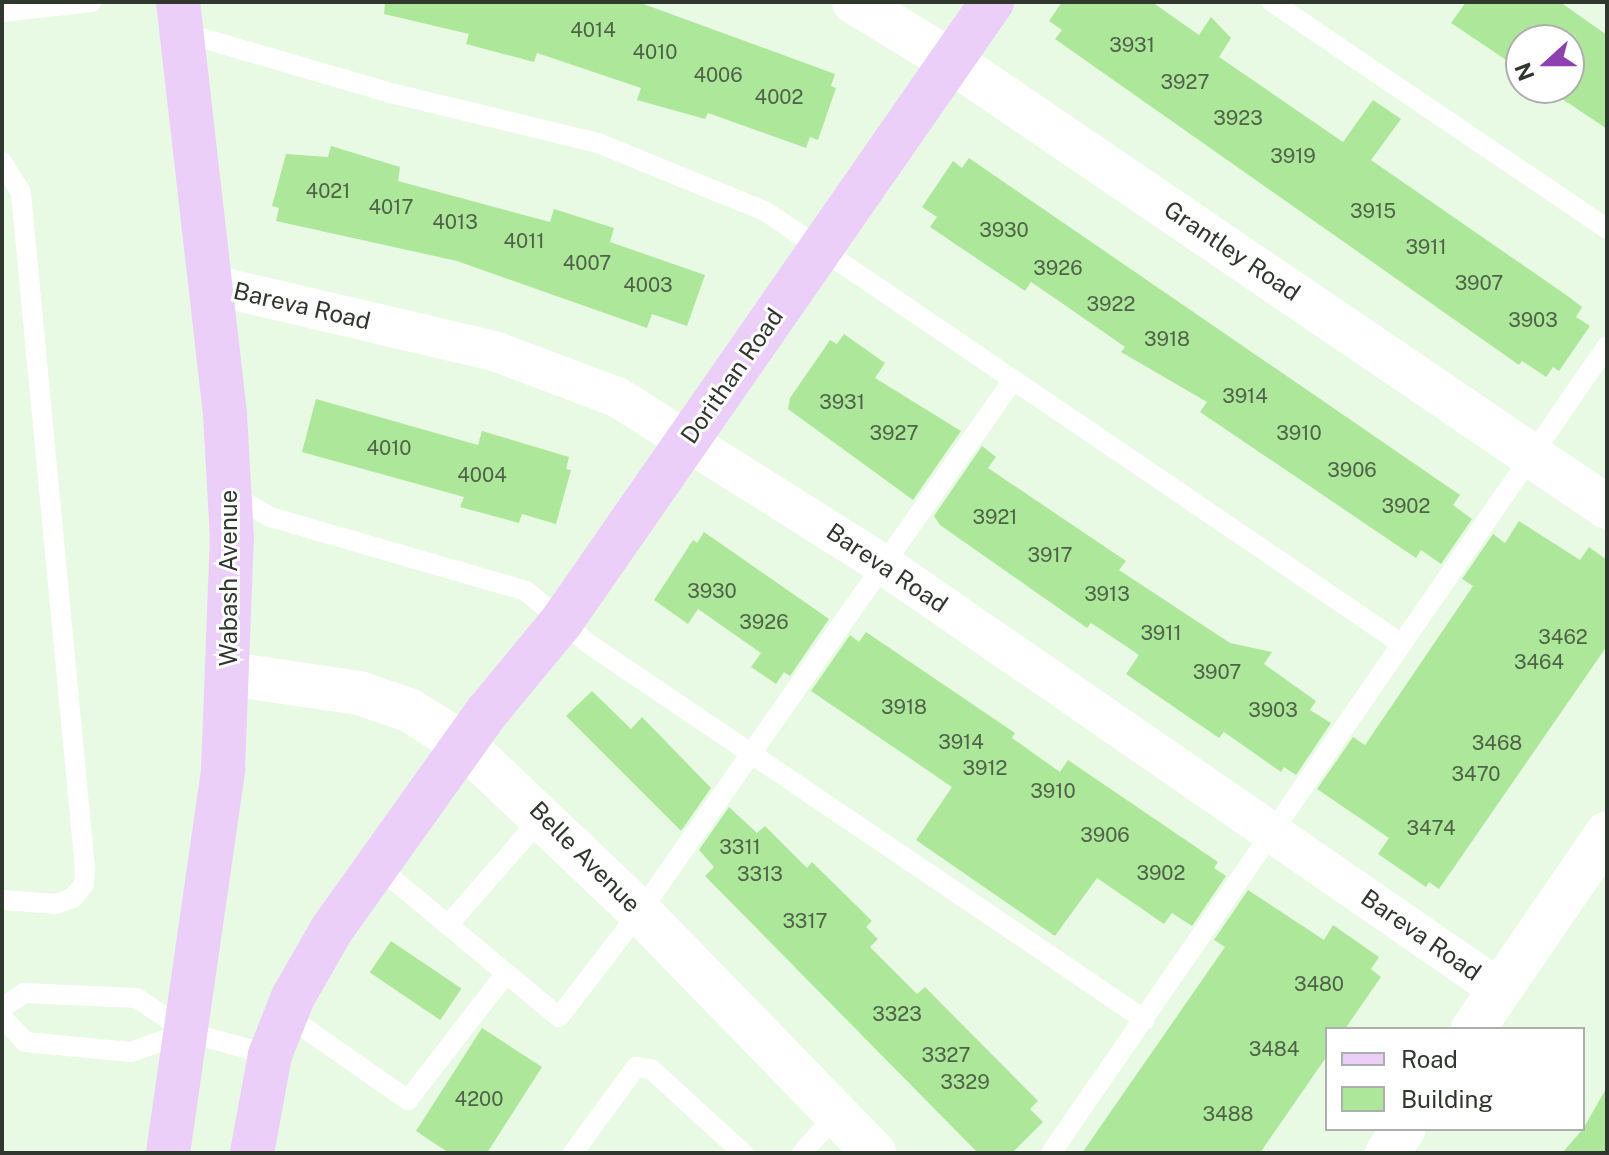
<!DOCTYPE html>
<html>
<head>
<meta charset="utf-8">
<style>
  body { margin:0 }
  #map { position:relative; width:1609px; height:1155px; overflow:hidden; background:#e8fae3; font-family:"Public Sans",sans-serif }
  div>[style] { position:absolute }
  [style*='--x'] { left:calc(var(--x)*1px); top:calc(var(--y)*1px); width:calc(var(--w)*1px); rotate:calc(var(--a)*1deg) }
  .building>* { inset:0; background:#ade89a; transform-origin:0 0 }
  .service>* { height:20px; margin:-10px; padding:0 10px; transform-origin:10px; border-radius:10px; background:#fff }
  .minor>* { height:40px; margin:-20px; padding:0 20px; transform-origin:20px; border-radius:20px; background:#fff }
  .tertiary>* { height:44px; margin:-22px; padding:0 22px; transform-origin:22px; border-radius:22px; background:#fff }
  .primary>* { height:44px; margin:-22px; padding:0 22px; transform-origin:22px; border-radius:22px; background:#ebcff9 }
  span { translate:-50% -50%; white-space:nowrap; text-align:center; line-height:1.15; -webkit-text-stroke:6px #fff; paint-order:stroke }
  .number-label { font-size:20px; color:#4f6349 }
  .number-label span { -webkit-text-stroke-width:0 }
  .street-label { font-size:24px; color:#30372e }
  .frame { position:absolute; inset:0; border:4px solid #30372e; pointer-events:none }
  .legend { position:absolute; left:1325px; top:1027px; width:260px; height:104px; box-sizing:border-box; background:#fff; border:2px solid #acafab; margin:0; padding:10px 14px; list-style:none; font-size:24px; color:#30372e }
  .legend li { display:flex; align-items:center; gap:16px; height:40px }
  .legend b { width:40px; border:2px solid #acafab }
  .north { position:absolute; left:1505px; top:24px; width:80px; height:80px; box-sizing:border-box; background:#fff; border:2px solid #acafab; border-radius:50%; rotate:249deg; font-size:22px; font-weight:700; line-height:32px; text-align:center; color:#30372e }
  .north::after { content:''; display:block; margin:auto; width:28px; height:36px; background:#8e40b1; clip-path:polygon(50% 0,100% 100%,50% 72%,0 100%) }
</style>
</head>
<body>
<div id="map">
  <div class="building">
    <i style="clip-path:polygon(385px 2px,638px 2px,835px 74px,831px 86px,836px 88px,818px 140px,810px 137px,806px 148px,708px 113px,705px 119px,637px 100px,641px 88px,537px 53px,534px 62px,466px 44px,469px 34px,384px 14px)"></i>
    <i style="clip-path:polygon(1062px 2px,1152px 2px,1199px 35px,1211px 17px,1231px 38px,1219px 57px,1343px 142px,1373px 100px,1401px 119px,1371px 160px,1569px 297px,1582px 307px,1576px 317px,1590px 326px,1559px 371px,1553px 367px,1546px 377px,1522px 361px,1519px 365px,1055px 39px,1062px 30px,1049px 21px)"></i>
    <i style="clip-path:polygon(1466px 2px,1560px 2px,1607px 35px,1607px 129px,1546px 88px,1569px 88px,1569px 40px,1521px 40px,1521px 70px,1451px 23px)"></i>
    <i style="clip-path:polygon(331px 146px,400px 167px,398px 181px,550px 222px,554px 209px,614px 228px,610px 242px,705px 275px,687px 326px,652px 314px,647px 328px,457px 261px,276px 221px,279px 208px,272px 206px,286px 154px,328px 157px)"></i>
    <i style="clip-path:polygon(969px 158px,1460px 495px,1453px 505px,1472px 519px,1441px 564px,1421px 550px,1416px 558px,1200px 412px,1207px 402px,1121px 352px,1125px 347px,1056px 299px,1031px 282px,1025px 291px,930px 227px,937px 217px,922px 207px,953px 161px,962px 168px)"></i>
    <i style="clip-path:polygon(844px 334px,885px 363px,875px 378px,961px 431px,913px 500px,788px 409px,790px 398px,830px 340px,837px 344px)"></i>
    <i style="clip-path:polygon(316px 399px,478px 445px,482px 431px,569px 457px,566px 469px,571px 470px,556px 524px,522px 514px,519px 523px,460px 507px,464px 497px,302px 452px)"></i>
    <i style="clip-path:polygon(982px 446px,996px 457px,988px 468px,1126px 561px,1119px 570px,1230px 643px,1272px 652px,1264px 664px,1316px 701px,1310px 710px,1331px 723px,1296px 775px,1284px 767px,1281px 772px,1224px 732px,1219px 738px,1126px 674px,1139px 655px,1091px 623px,1087px 628px,940px 525px,934px 516px)"></i>
    <i style="clip-path:polygon(1519px 521px,1580px 560px,1589px 547px,1607px 560px,1607px 646px,1439px 889px,1429px 882px,1426px 887px,1378px 854px,1389px 838px,1317px 789px,1353px 737px,1365px 745px,1414px 673px,1473px 586px,1462px 579px,1493px 534px,1505px 543px)"></i>
    <i style="clip-path:polygon(704px 532px,829px 619px,790px 676px,784px 672px,776px 684px,751px 667px,761px 653px,698px 609px,688px 624px,654px 600px,693px 540px,697px 543px)"></i>
    <i style="clip-path:polygon(866px 632px,1015px 733px,1012px 738px,1060px 772px,1068px 760px,1218px 862px,1214px 868px,1226px 876px,1192px 926px,1172px 913px,1164px 924px,1097px 878px,1055px 936px,916px 840px,952px 787px,811px 691px,850px 635px,859px 642px)"></i>
    <i style="clip-path:polygon(592px 691px,631px 729px,642px 717px,711px 788px,681px 831px,566px 716px)"></i>
    <i style="clip-path:polygon(729px 807px,757px 833px,765px 826px,807px 868px,812px 862px,872px 921px,866px 927px,878px 939px,870px 947px,917px 994px,925px 987px,1038px 1101px,1030px 1109px,1043px 1122px,1012px 1153px,978px 1153px,705px 876px,714px 867px,699px 850px)"></i>
    <i style="clip-path:polygon(1248px 890px,1324px 940px,1333px 925px,1379px 957px,1371px 969px,1381px 977px,1345px 1029px,1327px 1029px,1327px 1056px,1260px 1153px,1082px 1153px,1225px 947px,1214px 940px)"></i>
    <i style="left:391px;top:941px;width:85px;height:38px;rotate:34deg"></i>
    <i style="clip-path:polygon(482px 1028px,542px 1067px,487px 1153px,449px 1153px,416px 1131px)"></i>
    <i style="clip-path:polygon(1607px 1087px,1607px 1153px,1562px 1153px,1583px 1129px)"></i>
  </div>
  <div class="service">
    <i style="--x:1272;--y:2;--w:405;--a:34.1"></i>
    <i style="--x:2;--y:12;--w:90;--a:-6.4"></i>
    <i style="--x:181;--y:32;--w:219;--a:16.2"></i>
    <i style="--x:391;--y:93;--w:213;--a:13.6"></i>
    <i style="--x:598;--y:143;--w:180;--a:22.2"></i>
    <i style="--x:765;--y:211;--w:770;--a:34.21"></i>
    <i style="--x:2;--y:162;--w:36;--a:58"></i>
    <i style="--x:21;--y:193;--w:679;--a:84.59"></i>
    <i style="--x:85;--y:869;--w:15;--a:94"></i>
    <i style="--x:84;--y:884;--w:18;--a:128"></i>
    <i style="--x:73;--y:898;--w:18;--a:161"></i>
    <i style="--x:56;--y:904;--w:54;--a:-175.8"></i>
    <i style="--x:229;--y:493;--w:48;--a:30.3"></i>
    <i style="--x:270;--y:517;--w:266;--a:16.1"></i>
    <i style="--x:526;--y:591;--w:82;--a:40.1"></i>
    <i style="--x:589;--y:644;--w:671;--a:34.07"></i>
    <i style="--x:377;--y:866;--w:236;--a:39.7"></i>
    <i style="--x:559;--y:1017;--w:133;--a:-52.4"></i>
    <i style="--x:640;--y:912;--w:650;--a:-54.96"></i>
    <i style="--x:448;--y:925;--w:145;--a:-48.9"></i>
    <i style="--x:2;--y:1008;--w:27;--a:-34"></i>
    <i style="--x:24;--y:993;--w:113;--a:2.5"></i>
    <i style="--x:137;--y:998;--w:60;--a:34.2"></i>
    <i style="--x:187;--y:1032;--w:86;--a:15.5"></i>
    <i style="--x:286;--y:1015;--w:149;--a:34.9"></i>
    <i style="--x:408;--y:1100;--w:160;--a:-52.3"></i>
    <i style="--x:2;--y:1017;--w:34;--a:47"></i>
    <i style="--x:25;--y:1042;--w:106;--a:5.4"></i>
    <i style="--x:131;--y:1052;--w:59;--a:-19.7"></i>
    <i style="--x:573;--y:1153;--w:107;--a:-53.8"></i>
    <i style="--x:636;--y:1067;--w:15;--a:8"></i>
    <i style="--x:651;--y:1069;--w:125;--a:42.4"></i>
    <i style="--x:802;--y:1153;--w:52;--a:-48.1"></i>
    <i style="--x:1051;--y:1153;--w:980;--a:-55.43"></i>
  </div>
  <div class="minor">
    <i style="--x:208;--y:284;--w:297;--a:13.2"></i>
    <i style="--x:497;--y:352;--w:128;--a:20.6"></i>
    <i style="--x:617;--y:397;--w:315;--a:32.2"></i>
    <i style="--x:884;--y:565;--w:748;--a:34.6"></i>
  </div>
  <div class="tertiary">
    <i style="--x:854;--y:2;--w:114;--a:31.3"></i>
    <i style="--x:951;--y:61;--w:793;--a:34.21"></i>
    <i style="--x:230;--y:674;--w:130;--a:8.4"></i>
    <i style="--x:359;--y:693;--w:53;--a:18.8"></i>
    <i style="--x:409;--y:710;--w:64;--a:32.2"></i>
    <i style="--x:463;--y:744;--w:244;--a:43.5"></i>
    <i style="--x:640;--y:912;--w:336;--a:45.8"></i>
    <i style="--x:1473;--y:1029;--w:237;--a:-55.6"></i>
    <i style="--x:1387;--y:1153;--w:29;--a:-55"></i>
  </div>
  <div class="primary">
    <i style="--x:168;--y:1153;--w:388;--a:-81.8"></i>
    <i style="--x:223;--y:769;--w:230;--a:-87.8"></i>
    <i style="--x:232;--y:539;--w:125;--a:-93.2"></i>
    <i style="--x:225;--y:414;--w:415;--a:-96.5"></i>
    <i style="--x:252;--y:1153;--w:100;--a:-79.6"></i>
    <i style="--x:270;--y:1055;--w:62;--a:-68.4"></i>
    <i style="--x:293;--y:997;--w:78;--a:-60.2"></i>
    <i style="--x:332;--y:929;--w:267;--a:-54.5"></i>
    <i style="--x:487;--y:712;--w:118;--a:-50.5"></i>
    <i style="--x:562;--y:621;--w:754;--a:-55.21"></i>
  </div>
  <div class="number-label">
    <span style="left:593px;top:30px">4014</span>
    <span style="left:1132px;top:45px">3931</span>
    <span style="left:655px;top:52px">4010</span>
    <span style="left:718px;top:75px">4006</span>
    <span style="left:1185px;top:82px">3927</span>
    <span style="left:779px;top:97px">4002</span>
    <span style="left:1238px;top:118px">3923</span>
    <span style="left:1293px;top:156px">3919</span>
    <span style="left:328px;top:191px">4021</span>
    <span style="left:391px;top:207px">4017</span>
    <span style="left:1373px;top:211px">3915</span>
    <span style="left:455px;top:222px">4013</span>
    <span style="left:1004px;top:230px">3930</span>
    <span style="left:524px;top:241px">4011</span>
    <span style="left:1426px;top:247px">3911</span>
    <span style="left:587px;top:263px">4007</span>
    <span style="left:1058px;top:268px">3926</span>
    <span style="left:1479px;top:283px">3907</span>
    <span style="left:648px;top:285px">4003</span>
    <span style="left:1111px;top:304px">3922</span>
    <span style="left:1533px;top:320px">3903</span>
    <span style="left:1167px;top:339px">3918</span>
    <span style="left:1245px;top:396px">3914</span>
    <span style="left:842px;top:402px">3931</span>
    <span style="left:894px;top:433px">3927</span>
    <span style="left:1299px;top:433px">3910</span>
    <span style="left:389px;top:448px">4010</span>
    <span style="left:1352px;top:470px">3906</span>
    <span style="left:482px;top:475px">4004</span>
    <span style="left:1406px;top:506px">3902</span>
    <span style="left:995px;top:517px">3921</span>
    <span style="left:1050px;top:555px">3917</span>
    <span style="left:712px;top:591px">3930</span>
    <span style="left:1107px;top:594px">3913</span>
    <span style="left:764px;top:622px">3926</span>
    <span style="left:1161px;top:633px">3911</span>
    <span style="left:1563px;top:637px">3462</span>
    <span style="left:1539px;top:662px">3464</span>
    <span style="left:1217px;top:672px">3907</span>
    <span style="left:904px;top:707px">3918</span>
    <span style="left:1273px;top:710px">3903</span>
    <span style="left:961px;top:742px">3914</span>
    <span style="left:1497px;top:743px">3468</span>
    <span style="left:985px;top:768px">3912</span>
    <span style="left:1476px;top:774px">3470</span>
    <span style="left:1053px;top:791px">3910</span>
    <span style="left:1431px;top:828px">3474</span>
    <span style="left:1105px;top:835px">3906</span>
    <span style="left:740px;top:847px">3311</span>
    <span style="left:1161px;top:873px">3902</span>
    <span style="left:760px;top:874px">3313</span>
    <span style="left:805px;top:921px">3317</span>
    <span style="left:1319px;top:984px">3480</span>
    <span style="left:897px;top:1014px">3323</span>
    <span style="left:1274px;top:1049px">3484</span>
    <span style="left:946px;top:1055px">3327</span>
    <span style="left:965px;top:1082px">3329</span>
    <span style="left:479px;top:1099px">4200</span>
    <span style="left:1228px;top:1114px">3488</span>
  </div>
  <div class="street-label">
    <span style="left:1232px;top:251px;rotate:34deg">Grantley Road</span>
    <span style="left:302px;top:306px;rotate:13deg">Bareva Road</span>
    <span style="left:732px;top:376px;rotate:-55deg">Dorithan Road</span>
    <span style="left:887px;top:568px;rotate:34deg">Bareva Road</span>
    <span style="left:229px;top:578px;rotate:-90deg">Wabash Avenue</span>
    <span style="left:585px;top:857px;rotate:45deg">Belle Avenue</span>
    <span style="left:1421px;top:935px;rotate:35deg">Bareva Road</span>
  </div>
  <div class="frame"></div>
  <ul class="legend">
  <li><b style="height:10px;background:#ebcff9"></b>Road</li>
  <li><b style="height:22px;background:#ade89a"></b>Building</li>
  </ul>
  <div class="north">N</div>
</div>
</body>
</html>
